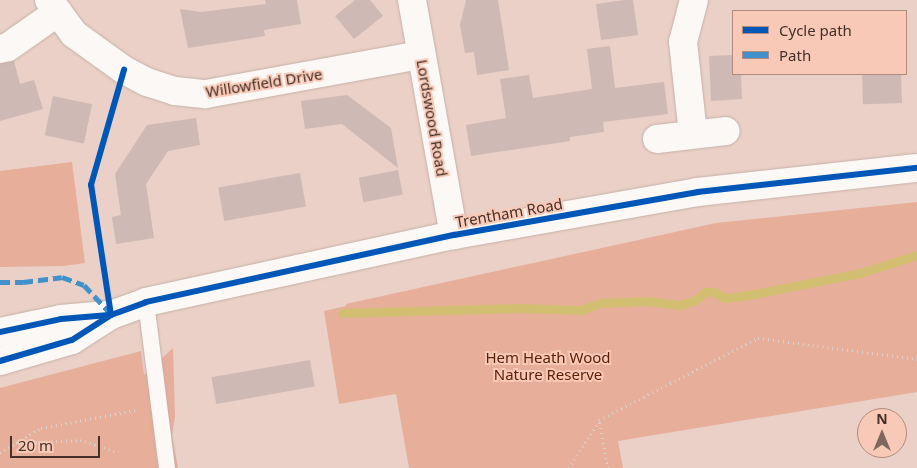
<!DOCTYPE html>
<html>
<head>
<meta charset="utf-8">
<style>
  body { margin:0 }
  #map { position:relative; width:917px; height:468px; overflow:hidden; background:#ead0c6; font-family:"Noto Sans",sans-serif }
  div>[style] { position:absolute }
  [style*='--x'] { left:calc(var(--x)*1px); top:calc(var(--y)*1px); width:calc(var(--w)*1px); rotate:calc(var(--a)*1deg) }
  .green>* { inset:0; background:#e7ae9a }
  .stream>* { height:9px; margin:-4.5px; padding:0 4.5px; transform-origin:4.5px; border-radius:4.5px; background:#d2be71 }
  .building>* { inset:0; background:#ceb9b4; transform-origin:0 0 }
  .path>* { height:3px; margin-top:-1.5px; transform-origin:0; background:repeating-linear-gradient(90deg,#d9d1ce 0 1px,transparent 0 5px) }
  .roads { filter:drop-shadow(0 0 1px #c5b0a8) drop-shadow(0 0 1px #c5b0a8) }
  .service>* { height:16px; margin:-8px; padding:0 8px; transform-origin:8px; border-radius:8px; background:#fcf8f6 }
  .minor>* { height:28px; margin:-14px; padding:0 14px; transform-origin:14px; border-radius:14px; background:#fcf8f6 }
  .primary>* { height:28px; margin:-14px; padding:0 14px; transform-origin:14px; border-radius:14px; background:#fcf8f6 }
  .quiet>* { height:5px; margin-top:-2.5px; transform-origin:0; background:repeating-linear-gradient(90deg,#4091cc 0 10px,transparent 0 15px) }
  .cycleway>* { height:6px; margin:-3px; padding:0 3px; transform-origin:3px; border-radius:3px; background:#0057b8 }
  span { translate:-50% -50%; white-space:nowrap; text-align:center; line-height:1.15; -webkit-text-stroke:4px #f9c9b7; paint-order:stroke }
  .street-label { font-size:15px; color:#433029 }
  .park-label { font-size:15px; color:#5c2107 }
  .legend { position:absolute; left:732px; top:10px; width:175px; height:65px; box-sizing:border-box; background:#f9c9b7; border:1px solid #b08c7e; margin:0; padding:6px 9px; list-style:none; font-size:15px; color:#433029 }
  .legend li { display:flex; align-items:center; gap:10px; height:25px }
  .legend b { width:25px; border:1px solid #b08c7e }
  .north { position:absolute; left:857px; top:408px; width:50px; height:50px; box-sizing:border-box; background:#f9c9b7; border:1px solid #b08c7e; border-radius:50%; rotate:0deg; font-size:14px; font-weight:700; line-height:20px; text-align:center; color:#433029 }
  .north::after { content:''; display:block; margin:auto; width:18px; height:22px; background:#7d6860; clip-path:polygon(50% 0,100% 100%,50% 72%,0 100%) }
  .scale { position:absolute; left:10px; top:436px; width:90px; height:22px; box-sizing:border-box; border:2px solid #433029; border-top:0; padding-left:6px; font-size:15px; line-height:18px; white-space:nowrap; color:#433029; -webkit-text-stroke:4px #f9c9b7; paint-order:stroke }
</style>
</head>
<body>
<div id="map">
  <div class="green">
    <i style="clip-path:polygon(72px 162px,85px 263px,63px 266px,0 267px,0 171px)"></i>
    <i style="clip-path:polygon(917px 202px,917px 392px,618px 441px,623px 468px,409px 468px,396px 394px,339px 404px,324px 311px,346px 306px,346px 304px,716px 223px)"></i>
    <i style="clip-path:polygon(173px 348px,175px 417px,172px 435px,178px 468px,0 468px,0 388px,141px 351px,144px 375px)"></i>
  </div>
  <div class="stream">
    <i style="--x:342;--y:313;--w:178;--a:-1.6"></i>
    <i style="--x:520;--y:308;--w:61;--a:1.9"></i>
    <i style="--x:581;--y:310;--w:20;--a:-20"></i>
    <i style="--x:600;--y:303;--w:47;--a:-2.4"></i>
    <i style="--x:647;--y:301;--w:33;--a:7"></i>
    <i style="--x:680;--y:305;--w:15;--a:-16"></i>
    <i style="--x:694;--y:301;--w:14;--a:-39"></i>
    <i style="--x:705;--y:292;--w:9;--a:0"></i>
    <i style="--x:714;--y:292;--w:13;--a:29"></i>
    <i style="--x:725;--y:298;--w:24;--a:-7"></i>
    <i style="--x:749;--y:295;--w:113;--a:-11.2"></i>
    <i style="--x:860;--y:273;--w:60;--a:-17.5"></i>
  </div>
  <div class="building">
    <i style="clip-path:polygon(265px 0,297px 0,301px 24px,264px 30px,265px 36px,188px 48px,180px 9px,201px 12px,266px 4px)"></i>
    <i style="clip-path:polygon(355px 0,370px 0,383px 16px,354px 39px,335px 16px)"></i>
    <i style="clip-path:polygon(466px 0,498px 0,509px 70px,477px 75px,474px 52px,465px 53px,460px 25px)"></i>
    <i style="clip-path:polygon(624px 0,633px 0,638px 35px,601px 40px,596px 4px)"></i>
    <i style="clip-path:polygon(610px 46px,615px 88px,664px 82px,668px 114px,603px 122px,604px 132px,570px 137px,570px 141px,471px 156px,466px 125px,506px 118px,500px 79px,529px 75px,533px 98px,592px 89px,587px 49px)"></i>
    <i style="clip-path:polygon(733px 55px,733px 74px,741px 74px,742px 99px,711px 101px,709px 56px)"></i>
    <i style="clip-path:polygon(14px 61px,20px 84px,34px 80px,43px 109px,0 121px,0 64px)"></i>
    <i style="left:901px;top:74px;width:29px;height:39px;rotate:88deg"></i>
    <i style="clip-path:polygon(347px 95px,391px 128px,398px 168px,342px 124px,305px 129px,301px 101px)"></i>
    <i style="left:53px;top:96px;width:40px;height:40px;rotate:12deg"></i>
    <i style="clip-path:polygon(196px 118px,200px 145px,168px 151px,146px 184px,154px 238px,116px 244px,112px 217px,121px 215px,115px 174px,147px 125px)"></i>
    <i style="left:398px;top:170px;width:25px;height:40px;rotate:79deg"></i>
    <i style="left:300px;top:173px;width:34px;height:83px;rotate:80deg"></i>
    <i style="left:310px;top:360px;width:27px;height:100px;rotate:80deg"></i>
  </div>
  <div class="path">
    <i style="--x:16;--y:443;--w:64;--a:-2.7"></i>
    <i style="--x:80;--y:440;--w:40;--a:18"></i>
    <i style="--x:0;--y:453;--w:48;--a:-31.4"></i>
    <i style="--x:41;--y:428;--w:97;--a:-10.7"></i>
    <i style="--x:569;--y:468;--w:56;--a:-57.4"></i>
    <i style="--x:608;--y:468;--w:49;--a:-100.6"></i>
    <i style="--x:599;--y:420;--w:179;--a:-27.3"></i>
    <i style="--x:758;--y:338;--w:160;--a:7.5"></i>
  </div>
  <div class="roads">
    <div class="service">
      <i style="--x:146;--y:302;--w:167;--a:82.8"></i>
    </div>
    <div class="minor">
      <i style="--x:49;--y:0;--w:42;--a:53.7"></i>
      <i style="--x:74;--y:34;--w:62;--a:35.8"></i>
      <i style="--x:124;--y:70;--w:26;--a:28"></i>
      <i style="--x:147;--y:82;--w:29;--a:18"></i>
      <i style="--x:175;--y:91;--w:31;--a:6"></i>
      <i style="--x:206;--y:94;--w:219;--a:-10.3"></i>
      <i style="--x:412;--y:0;--w:239;--a:79.9"></i>
      <i style="--x:0;--y:49;--w:8;--a:-14"></i>
      <i style="--x:8;--y:47;--w:61;--a:-35"></i>
      <i style="--x:693;--y:134;--w:93;--a:-96.2"></i>
      <i style="--x:683;--y:42;--w:43;--a:-75.3"></i>
      <i style="--x:657;--y:139;--w:69;--a:-6.6"></i>
    </div>
    <div class="primary">
      <i style="--x:0;--y:332;--w:62;--a:-12"></i>
      <i style="--x:61;--y:319;--w:46;--a:-5"></i>
      <i style="--x:0;--y:361;--w:75;--a:-16.3"></i>
      <i style="--x:72;--y:340;--w:46;--a:-32.7"></i>
      <i style="--x:111;--y:315;--w:37;--a:-20"></i>
      <i style="--x:146;--y:302;--w:315;--a:-12.3"></i>
      <i style="--x:454;--y:235;--w:248;--a:-10"></i>
      <i style="--x:698;--y:192;--w:220;--a:-6.3"></i>
    </div>
  </div>
  <div class="quiet">
    <i style="--x:0;--y:282;--w:23;--a:0"></i>
    <i style="--x:23;--y:282;--w:39;--a:-7"></i>
    <i style="--x:62;--y:277;--w:23;--a:20"></i>
    <i style="--x:84;--y:285;--w:37;--a:47"></i>
  </div>
  <div class="cycleway">
    <i style="--x:111;--y:315;--w:132;--a:-98.7"></i>
    <i style="--x:91;--y:185;--w:120;--a:-74"></i>
    <i style="--x:0;--y:332;--w:62;--a:-12"></i>
    <i style="--x:61;--y:319;--w:48;--a:-4.8"></i>
    <i style="--x:0;--y:361;--w:75;--a:-16.3"></i>
    <i style="--x:72;--y:340;--w:46;--a:-32.7"></i>
    <i style="--x:111;--y:315;--w:37;--a:-20"></i>
    <i style="--x:146;--y:302;--w:315;--a:-12.3"></i>
    <i style="--x:454;--y:235;--w:248;--a:-10"></i>
    <i style="--x:698;--y:192;--w:220;--a:-6.3"></i>
  </div>
  <div class="street-label">
    <span style="left:264px;top:83px;rotate:-9deg">Willowfield Drive</span>
    <span style="left:432px;top:118px;rotate:80deg">Lordswood Road</span>
    <span style="left:509px;top:213px;rotate:-10deg">Trentham Road</span>
  </div>
  <div class="park-label">
    <span style="left:548px;top:366px">Hem Heath Wood<br>Nature Reserve</span>
  </div>
  <ul class="legend">
  <li><b style="height:6px;background:#0057b8"></b>Cycle path</li>
  <li><b style="height:6px;background:#4091cc"></b>Path</li>
  </ul>
  <div class="north">N</div>
  <div class="scale">20 m</div>
</div>
</body>
</html>
